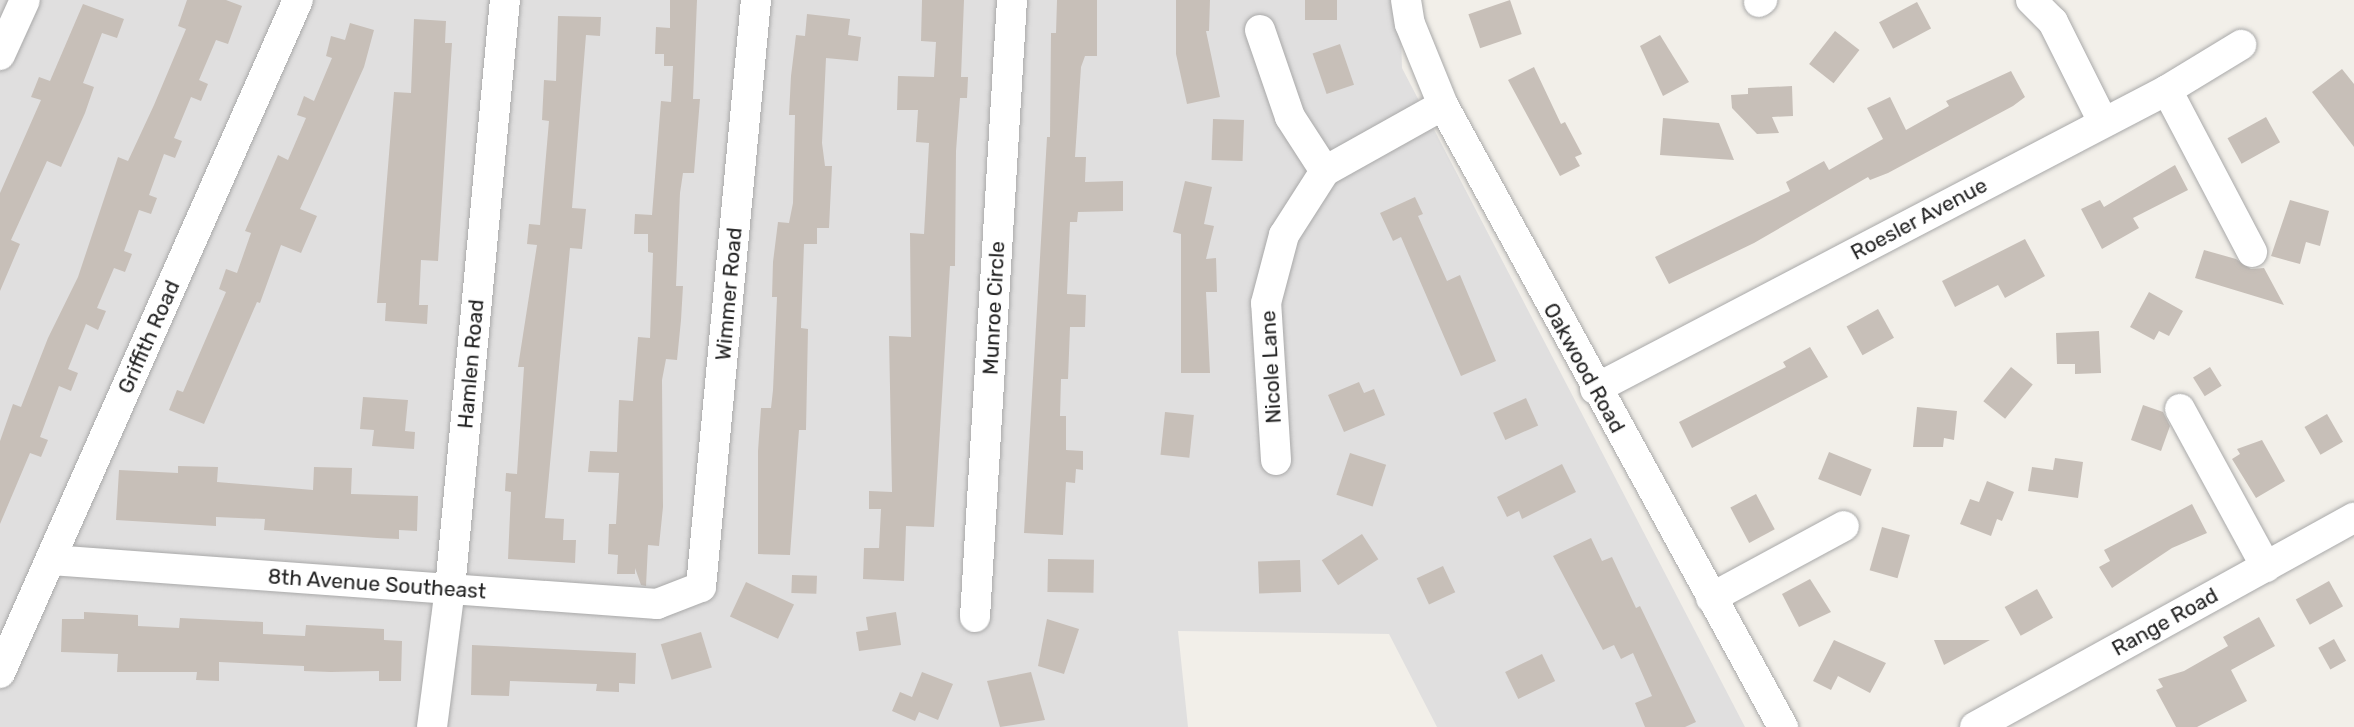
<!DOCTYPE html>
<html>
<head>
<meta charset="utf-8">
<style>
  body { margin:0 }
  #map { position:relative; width:2354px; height:727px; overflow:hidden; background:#f2efe9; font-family:Rubik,sans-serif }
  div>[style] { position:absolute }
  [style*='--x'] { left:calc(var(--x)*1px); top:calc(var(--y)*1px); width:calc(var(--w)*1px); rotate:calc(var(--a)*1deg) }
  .residential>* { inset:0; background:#e0dfdf }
  .building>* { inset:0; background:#c7bfb8; transform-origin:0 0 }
  .roads { filter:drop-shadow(0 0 2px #a9a9a9) drop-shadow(0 0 2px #a9a9a9) }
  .minor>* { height:30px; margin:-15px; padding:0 15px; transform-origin:15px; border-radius:15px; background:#fff }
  span { translate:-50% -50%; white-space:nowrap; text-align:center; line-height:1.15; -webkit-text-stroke:5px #fff; paint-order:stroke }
  .street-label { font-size:21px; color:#222 }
</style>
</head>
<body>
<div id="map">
  <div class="residential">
    <i style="clip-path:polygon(0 0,1400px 0,1402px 68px,1745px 727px,1437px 727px,1389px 634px,1178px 631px,1188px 727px,0 727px)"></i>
  </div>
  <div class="building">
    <i style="clip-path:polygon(187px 0,226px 0,242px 6px,228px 44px,216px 40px,199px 80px,208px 84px,201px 101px,191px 97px,174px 138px,182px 141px,175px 158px,164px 154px,149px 195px,157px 198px,151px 214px,139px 210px,124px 251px,132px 254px,125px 272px,114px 268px,97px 308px,106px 311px,98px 330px,86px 324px,68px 369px,78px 373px,71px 391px,59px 386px,40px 437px,48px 440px,41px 457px,30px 453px,0 524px,0 441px,13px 404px,21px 407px,48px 338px,78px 277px,118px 157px,128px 161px,154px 105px,186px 29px,178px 26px)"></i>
    <i style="clip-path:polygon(670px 0,697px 0,693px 99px,700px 99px,694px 173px,683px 173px,680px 193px,676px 286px,683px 286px,681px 320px,677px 360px,666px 359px,662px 380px,663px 507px,659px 546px,648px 545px,646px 586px,641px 585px,635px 568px,635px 574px,617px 574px,618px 555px,608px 554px,609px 524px,616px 524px,619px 473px,588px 472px,590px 451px,617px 452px,619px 400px,633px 401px,638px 337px,650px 338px,653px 253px,648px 252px,648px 234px,634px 234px,635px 214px,652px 215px,661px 101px,671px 102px,673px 66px,664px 66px,664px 54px,655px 54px,656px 27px,670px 28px)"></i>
    <i style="clip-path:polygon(922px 0,964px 0,961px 77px,968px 77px,967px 98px,960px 98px,956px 151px,955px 266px,950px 266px,934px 527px,906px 526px,904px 581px,863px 579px,864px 548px,879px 548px,881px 509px,869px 509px,869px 491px,892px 492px,889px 336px,911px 337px,910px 233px,924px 234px,929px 143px,916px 142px,918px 110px,897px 110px,898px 76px,934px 77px,936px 42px,921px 41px)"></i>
    <i style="clip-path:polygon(1057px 0,1097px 0,1097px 56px,1085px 56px,1081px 67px,1075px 157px,1086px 157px,1085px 182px,1123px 181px,1123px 211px,1078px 212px,1077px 222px,1070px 222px,1067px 294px,1086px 295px,1085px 327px,1070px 327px,1068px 379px,1061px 379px,1060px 416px,1066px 416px,1066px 450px,1083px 451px,1083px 470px,1076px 469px,1075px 483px,1066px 482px,1063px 535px,1024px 533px,1047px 137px,1050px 137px,1051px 33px,1056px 33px)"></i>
    <i style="clip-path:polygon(1176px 0,1210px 0,1209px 31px,1206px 31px,1220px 97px,1187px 104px,1176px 54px)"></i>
    <i style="left:1305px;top:0;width:32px;height:20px"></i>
    <i style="left:1510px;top:0;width:36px;height:44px;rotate:71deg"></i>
    <i style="left:1917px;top:2px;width:30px;height:43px;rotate:62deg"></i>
    <i style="clip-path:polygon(83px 4px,124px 19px,117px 38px,102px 33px,83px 83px,94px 87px,85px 113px,61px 167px,47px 161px,11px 240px,20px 244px,0 291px,0 193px,41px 100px,31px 97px,39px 77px,50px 81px)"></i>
    <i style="clip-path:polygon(807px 14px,850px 19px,848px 35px,861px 37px,858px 61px,826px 58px,822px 143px,825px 166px,832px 166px,829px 228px,817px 228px,817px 244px,804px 244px,801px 328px,808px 329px,806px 430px,799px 430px,790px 555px,758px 554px,758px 451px,761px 408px,771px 408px,773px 390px,777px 297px,772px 297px,773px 262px,778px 222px,789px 223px,793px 203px,795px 115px,789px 115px,791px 76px,796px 35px,805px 36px)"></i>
    <i style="clip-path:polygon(558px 16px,601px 17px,600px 36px,586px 35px,572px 208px,586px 209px,582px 249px,570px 248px,545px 518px,564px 519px,563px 540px,576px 540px,575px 563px,508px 559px,511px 492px,505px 491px,506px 473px,517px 474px,524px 367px,518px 367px,537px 245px,527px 244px,529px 224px,540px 225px,549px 121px,542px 120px,544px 80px,556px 81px)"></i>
    <i style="clip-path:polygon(414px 19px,446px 21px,445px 43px,452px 43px,438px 261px,421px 260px,419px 305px,428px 305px,427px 324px,385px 321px,386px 303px,377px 303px,394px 92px,411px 93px)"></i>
    <i style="clip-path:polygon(350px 23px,374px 30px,364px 67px,300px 209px,317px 216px,301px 253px,281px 245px,260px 303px,257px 302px,204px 424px,169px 410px,177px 390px,183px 392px,226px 292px,219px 289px,226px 269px,237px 273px,251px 233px,245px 231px,278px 155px,288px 160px,306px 118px,297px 115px,304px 96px,314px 101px,332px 58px,326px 56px,331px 36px,345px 40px)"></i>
    <i style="left:1835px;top:31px;width:31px;height:42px;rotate:38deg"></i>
    <i style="clip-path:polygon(1660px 35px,1689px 82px,1663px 96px,1640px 46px)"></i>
    <i style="left:1340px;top:44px;width:43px;height:29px;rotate:71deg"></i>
    <i style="clip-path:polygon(1534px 67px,1561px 124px,1565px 122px,1582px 154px,1575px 157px,1580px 166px,1560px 176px,1508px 80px)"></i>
    <i style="clip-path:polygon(2342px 69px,2354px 84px,2354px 147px,2312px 92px)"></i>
    <i style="clip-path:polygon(2011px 71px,2025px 97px,2013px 106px,1888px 173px,1870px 180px,1868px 177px,1754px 243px,1669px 284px,1655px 257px,1790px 191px,1786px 182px,1824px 161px,1829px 170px,1883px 139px,1867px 108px,1890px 97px,1906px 130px,1949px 106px,1946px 101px)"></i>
    <i style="clip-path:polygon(1792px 86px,1793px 116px,1772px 117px,1779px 133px,1757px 134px,1732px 108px,1731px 95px,1748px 94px,1748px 88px)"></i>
    <i style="left:2266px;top:117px;width:29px;height:44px;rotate:61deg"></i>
    <i style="clip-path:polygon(1663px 118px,1719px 123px,1734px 160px,1660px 155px)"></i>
    <i style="left:1213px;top:119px;width:31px;height:41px;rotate:2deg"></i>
    <i style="clip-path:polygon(2175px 165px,2188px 190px,2133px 218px,2139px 228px,2102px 249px,2081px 209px,2100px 200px,2104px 207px)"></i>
    <i style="clip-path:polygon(1185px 181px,1212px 187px,1204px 224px,1214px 226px,1206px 259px,1216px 258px,1217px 292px,1206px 292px,1210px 373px,1181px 373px,1181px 234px,1173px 232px)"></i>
    <i style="clip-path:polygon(1415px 197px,1423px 214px,1418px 216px,1447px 281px,1460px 275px,1496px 361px,1461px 376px,1401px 237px,1393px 241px,1380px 213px)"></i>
    <i style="clip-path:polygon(2290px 200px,2329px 211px,2320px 246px,2306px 242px,2300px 264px,2271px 256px)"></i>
    <i style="clip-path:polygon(2025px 239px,2045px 276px,2005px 298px,1998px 285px,1955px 307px,1942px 281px)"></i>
    <i style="clip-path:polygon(2204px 250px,2236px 259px,2251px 269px,2264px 268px,2284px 305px,2195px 278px)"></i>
    <i style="clip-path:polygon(2149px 292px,2183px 311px,2169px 336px,2159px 331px,2154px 340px,2130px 327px)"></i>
    <i style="left:1878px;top:309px;width:33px;height:36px;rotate:61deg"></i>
    <i style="clip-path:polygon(2099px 331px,2101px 373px,2075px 374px,2075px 364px,2057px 364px,2056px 333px)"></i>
    <i style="clip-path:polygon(1810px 347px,1828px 377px,1692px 448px,1679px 422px,1786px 367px,1783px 362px)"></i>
    <i style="left:2011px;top:367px;width:28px;height:44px;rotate:39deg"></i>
    <i style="left:2210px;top:367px;width:22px;height:20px;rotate:58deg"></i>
    <i style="clip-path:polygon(1359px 382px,1364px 393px,1374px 389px,1385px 415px,1344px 432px,1328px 395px)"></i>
    <i style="clip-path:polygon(363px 397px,408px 400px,405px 431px,415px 432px,414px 449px,372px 446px,374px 430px,360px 429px)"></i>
    <i style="left:1526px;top:398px;width:30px;height:36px;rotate:66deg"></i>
    <i style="clip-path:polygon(2143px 405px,2163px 412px,2170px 426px,2161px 451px,2131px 440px)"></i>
    <i style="clip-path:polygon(1917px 407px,1957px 411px,1954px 440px,1944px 438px,1943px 447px,1913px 447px)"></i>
    <i style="left:1165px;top:412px;width:29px;height:43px;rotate:6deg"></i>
    <i style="left:2327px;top:414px;width:32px;height:26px;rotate:60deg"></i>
    <i style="clip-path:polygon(2262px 440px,2285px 481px,2256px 498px,2232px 459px,2240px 454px,2237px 449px)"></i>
    <i style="left:1829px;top:452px;width:46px;height:29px;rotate:22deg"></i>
    <i style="left:1350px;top:453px;width:38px;height:44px;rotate:18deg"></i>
    <i style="clip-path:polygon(2055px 458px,2083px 462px,2078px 498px,2028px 491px,2032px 467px,2053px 470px)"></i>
    <i style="clip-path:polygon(1562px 464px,1576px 492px,1522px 519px,1519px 511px,1507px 517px,1497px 497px)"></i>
    <i style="clip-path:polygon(178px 466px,218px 467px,217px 482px,313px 490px,314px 467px,352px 468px,351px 494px,418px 496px,417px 531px,399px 530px,399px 539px,377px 538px,264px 530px,265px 519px,216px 517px,216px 526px,116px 520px,119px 470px,178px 473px)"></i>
    <i style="clip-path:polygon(1987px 481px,2014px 492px,2002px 521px,1997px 519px,1991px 536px,1960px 524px,1970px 499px,1979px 502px)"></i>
    <i style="left:1756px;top:494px;width:40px;height:29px;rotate:62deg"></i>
    <i style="clip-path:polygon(2192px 504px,2207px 533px,2172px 548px,2112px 588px,2099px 567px,2110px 561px,2104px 550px)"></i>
    <i style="left:1882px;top:527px;width:29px;height:45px;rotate:16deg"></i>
    <i style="left:1362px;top:534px;width:30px;height:48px;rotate:57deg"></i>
    <i style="clip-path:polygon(1591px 538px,1602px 561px,1612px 557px,1636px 608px,1640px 606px,1696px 722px,1685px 727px,1645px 727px,1635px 703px,1652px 696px,1633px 653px,1621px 659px,1614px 645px,1603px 650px,1553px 556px)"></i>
    <i style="left:1048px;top:559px;width:46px;height:33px;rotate:1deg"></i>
    <i style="left:1300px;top:560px;width:32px;height:42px;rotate:88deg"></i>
    <i style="left:1443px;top:566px;width:29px;height:29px;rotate:65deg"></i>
    <i style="left:792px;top:575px;width:25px;height:18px;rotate:2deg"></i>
    <i style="clip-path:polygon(1810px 579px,1831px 612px,1799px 627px,1782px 594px)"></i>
    <i style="left:2329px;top:581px;width:29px;height:38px;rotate:61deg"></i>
    <i style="left:746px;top:582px;width:53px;height:38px;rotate:25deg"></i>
    <i style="left:2037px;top:589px;width:33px;height:37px;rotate:61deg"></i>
    <i style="clip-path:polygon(84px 612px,138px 615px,138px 626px,179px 628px,180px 618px,263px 622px,263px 634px,305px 636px,306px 625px,384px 629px,384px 640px,402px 641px,401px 681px,379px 681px,379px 671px,331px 672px,304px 671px,304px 666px,219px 662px,219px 681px,196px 680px,197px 672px,117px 672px,118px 654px,61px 652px,62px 619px,84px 619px)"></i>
    <i style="clip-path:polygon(896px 612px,901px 645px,859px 651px,856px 632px,868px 630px,866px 617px)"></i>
    <i style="clip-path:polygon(2259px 617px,2275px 646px,2231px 670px,2247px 701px,2197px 727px,2176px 727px,2156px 690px,2163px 687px,2158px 679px,2184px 671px,2228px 646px,2223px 637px)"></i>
    <i style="clip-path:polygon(1047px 619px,1079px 629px,1064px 674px,1038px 666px)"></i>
    <i style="left:701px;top:632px;width:37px;height:42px;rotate:73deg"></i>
    <i style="left:2334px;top:639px;width:25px;height:18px;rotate:61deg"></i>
    <i style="clip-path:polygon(1834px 640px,1886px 663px,1870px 693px,1838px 676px,1831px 690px,1813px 681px)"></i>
    <i style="clip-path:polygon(1934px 640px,1990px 640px,1944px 665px)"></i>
    <i style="clip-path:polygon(472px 645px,636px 653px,635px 684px,619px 683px,619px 692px,596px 691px,597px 684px,510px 681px,509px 696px,471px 695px)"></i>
    <i style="left:1542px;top:654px;width:30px;height:41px;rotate:64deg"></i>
    <i style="clip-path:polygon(922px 672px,953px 684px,938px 720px,919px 712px,915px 721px,892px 711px,900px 692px,912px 697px)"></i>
    <i style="clip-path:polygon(1031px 672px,1045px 720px,1000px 727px,987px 681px)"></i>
  </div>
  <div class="roads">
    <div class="minor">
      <i style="--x:1406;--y:0;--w:24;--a:81"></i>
      <i style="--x:1410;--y:24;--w:87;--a:67.8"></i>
      <i style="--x:1443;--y:105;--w:709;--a:61.34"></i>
      <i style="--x:2031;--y:0;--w:31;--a:45"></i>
      <i style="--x:2053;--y:22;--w:112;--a:63.4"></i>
      <i style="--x:1759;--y:2;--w:4;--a:-34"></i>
      <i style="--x:1260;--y:30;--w:92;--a:71"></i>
      <i style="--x:1290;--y:117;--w:64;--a:57.1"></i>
      <i style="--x:0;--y:55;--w:60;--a:-65.6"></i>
      <i style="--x:2167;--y:90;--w:183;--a:62.3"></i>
      <i style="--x:1595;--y:389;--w:645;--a:-27.6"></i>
      <i style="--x:2167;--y:90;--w:87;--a:-31.3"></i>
      <i style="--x:2180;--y:409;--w:180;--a:61.4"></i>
      <i style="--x:1276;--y:460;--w:157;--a:-93.6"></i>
      <i style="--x:1266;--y:303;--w:70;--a:-75.2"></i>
      <i style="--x:1284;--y:235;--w:76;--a:-57.4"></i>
      <i style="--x:1325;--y:171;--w:135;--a:-29.2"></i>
      <i style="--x:51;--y:560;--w:608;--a:4.15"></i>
      <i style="--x:657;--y:604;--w:47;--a:-21.1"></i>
      <i style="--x:701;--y:587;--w:590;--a:-84.65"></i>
      <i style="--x:1711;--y:598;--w:151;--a:-28.4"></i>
      <i style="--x:975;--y:617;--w:618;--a:-86.57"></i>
      <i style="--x:0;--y:673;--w:736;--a:-66.12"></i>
      <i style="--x:432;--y:727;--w:139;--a:-82.6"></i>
      <i style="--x:450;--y:589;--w:592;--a:-84.67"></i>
      <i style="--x:1975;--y:727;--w:433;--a:-28.9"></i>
    </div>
  </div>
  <div class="street-label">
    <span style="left:1919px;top:219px;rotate:-28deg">Roesler Avenue</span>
    <span style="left:729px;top:294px;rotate:-85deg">Wimmer Road</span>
    <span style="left:994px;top:308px;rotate:-87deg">Munroe Circle</span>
    <span style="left:149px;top:337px;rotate:-66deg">Griffith Road</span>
    <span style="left:471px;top:364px;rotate:-85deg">Hamlen Road</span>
    <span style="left:1271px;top:367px;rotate:-93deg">Nicole Lane</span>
    <span style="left:1584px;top:368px;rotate:61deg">Oakwood Road</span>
    <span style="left:377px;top:584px;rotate:4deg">8th Avenue Southeast</span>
    <span style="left:2165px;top:622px;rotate:-29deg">Range Road</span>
  </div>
</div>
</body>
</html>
